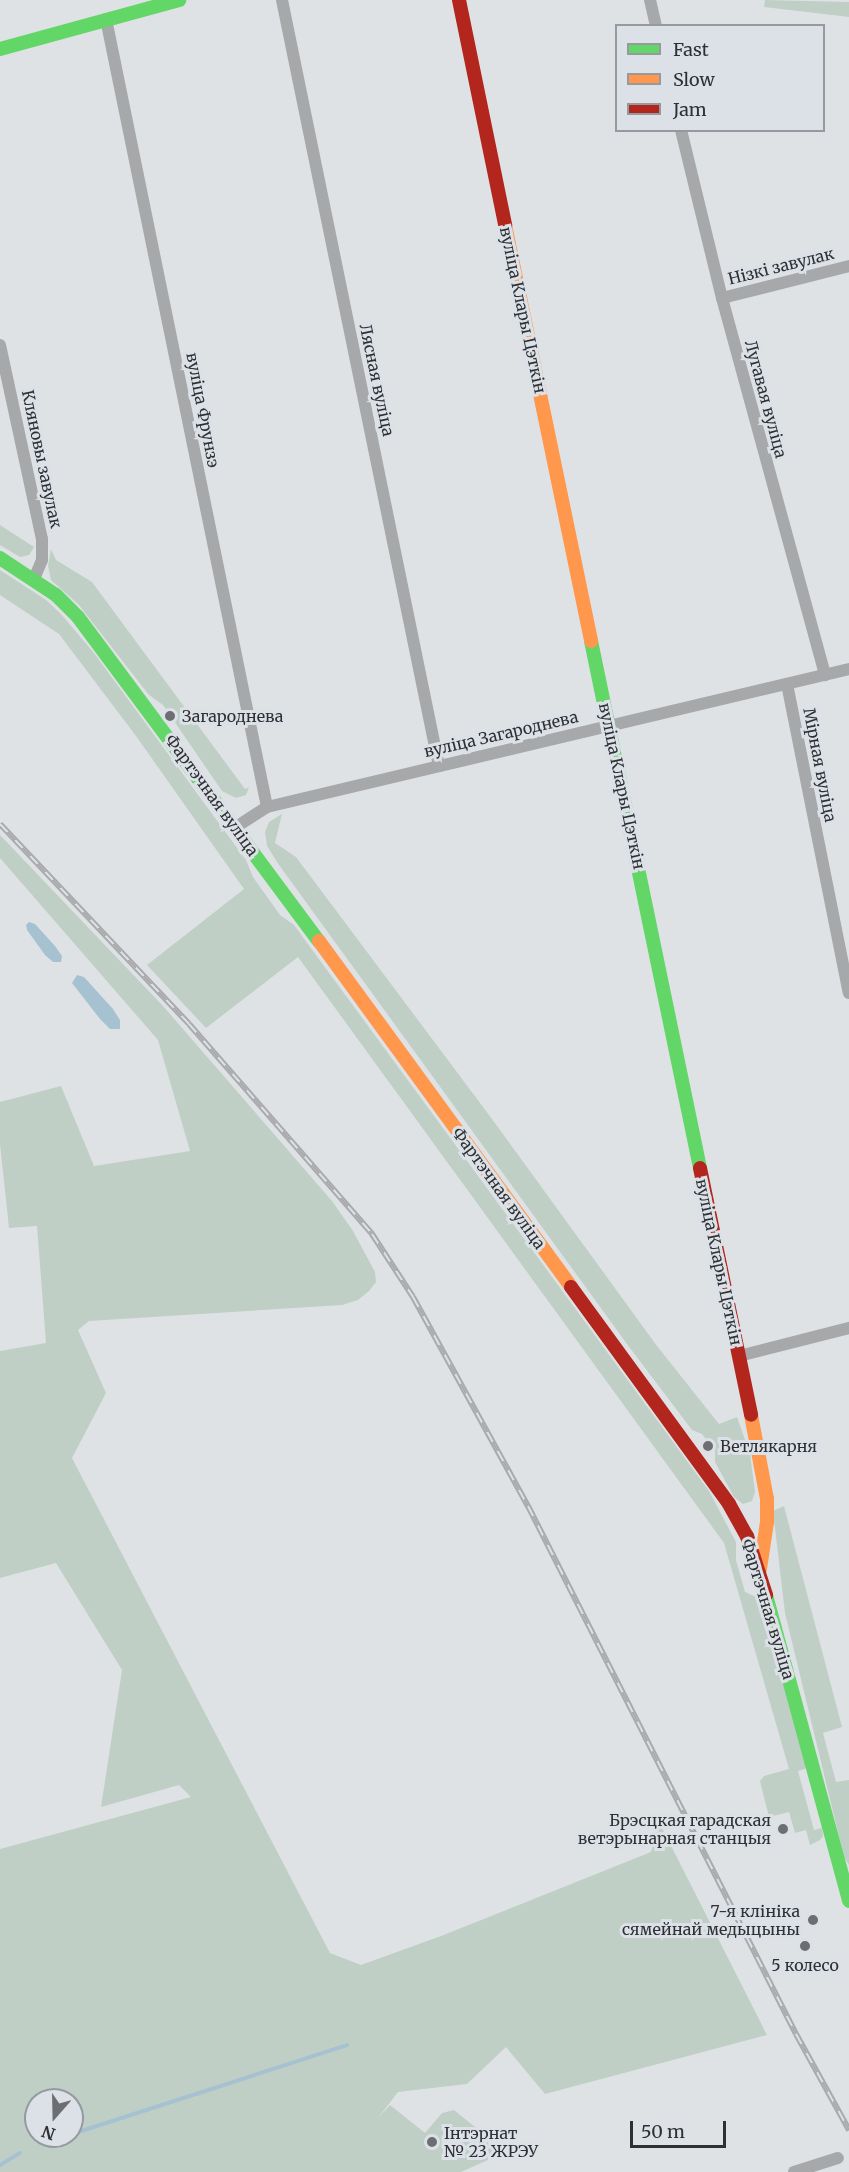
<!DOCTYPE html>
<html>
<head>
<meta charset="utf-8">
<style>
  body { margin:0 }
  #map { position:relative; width:849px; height:2172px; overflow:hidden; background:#dfe2e5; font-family:Merriweather,serif }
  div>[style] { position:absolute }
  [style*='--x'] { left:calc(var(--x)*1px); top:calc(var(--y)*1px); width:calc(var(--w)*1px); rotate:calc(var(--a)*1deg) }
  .green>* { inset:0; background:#bfcfc6 }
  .water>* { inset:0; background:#a6c2d1 }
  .stream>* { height:4px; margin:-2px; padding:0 2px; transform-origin:2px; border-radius:2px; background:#a6c2d1 }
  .street>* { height:12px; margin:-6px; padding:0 6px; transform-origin:6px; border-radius:6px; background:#a7a8a9 }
  .fast>* { height:14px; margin:-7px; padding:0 7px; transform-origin:7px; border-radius:7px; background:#63d668 }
  .slow>* { height:14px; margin:-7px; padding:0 7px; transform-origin:7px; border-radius:7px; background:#ff974d }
  .jam>* { height:14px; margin:-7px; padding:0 7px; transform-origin:7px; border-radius:7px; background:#b3261e }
  .rail>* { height:6px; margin-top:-3px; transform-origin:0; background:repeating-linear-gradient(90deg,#dce1e8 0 11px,#a8aaab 0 22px); box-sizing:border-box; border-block:2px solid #a8aaab }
  .dots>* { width:16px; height:16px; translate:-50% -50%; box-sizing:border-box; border:3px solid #dce1e8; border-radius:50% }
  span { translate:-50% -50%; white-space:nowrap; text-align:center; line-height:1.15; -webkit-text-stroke:6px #dce1e8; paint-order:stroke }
  .street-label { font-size:16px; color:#2e3032 }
  .poi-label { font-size:16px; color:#2e3032 }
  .left { translate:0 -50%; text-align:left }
  .right { translate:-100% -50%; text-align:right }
  .legend { position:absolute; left:615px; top:24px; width:210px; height:108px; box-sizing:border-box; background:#dce1e8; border:2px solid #969a9f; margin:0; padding:8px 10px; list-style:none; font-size:18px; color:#2e3032 }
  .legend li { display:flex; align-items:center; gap:12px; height:30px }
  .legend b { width:30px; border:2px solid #969a9f }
  .north { position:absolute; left:24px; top:2088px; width:60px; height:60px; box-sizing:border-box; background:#dce1e8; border:2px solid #969a9f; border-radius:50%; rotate:200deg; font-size:16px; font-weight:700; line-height:24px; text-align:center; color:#2e3032 }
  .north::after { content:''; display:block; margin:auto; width:21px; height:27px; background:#6c6e71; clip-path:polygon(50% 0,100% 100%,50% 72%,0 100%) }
  .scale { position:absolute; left:630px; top:2121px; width:96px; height:27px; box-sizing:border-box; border:3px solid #2e3032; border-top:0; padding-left:8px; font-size:18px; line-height:21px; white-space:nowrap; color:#2e3032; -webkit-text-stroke:4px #dce1e8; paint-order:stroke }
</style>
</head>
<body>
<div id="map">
  <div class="green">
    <i style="clip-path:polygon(765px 0,849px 2px,849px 17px,764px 7px)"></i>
    <i style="clip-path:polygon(0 525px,34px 547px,29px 555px,20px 557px,0 545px)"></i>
    <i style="clip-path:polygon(51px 549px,56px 560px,92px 582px,245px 789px,249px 787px,246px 795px,236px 798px,222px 791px,163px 705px,149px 695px,79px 605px,51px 580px,48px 566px)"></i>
    <i style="clip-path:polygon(0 570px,46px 600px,61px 614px,94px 653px,246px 860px,253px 877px,280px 915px,294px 925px,709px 1491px,736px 1542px,736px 1560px,745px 1592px,756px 1597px,772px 1637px,808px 1768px,798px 1771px,814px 1830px,822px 1828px,823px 1836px,820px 1840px,810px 1845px,806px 1830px,795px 1833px,789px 1812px,769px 1817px,760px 1781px,764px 1776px,789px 1769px,724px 1543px,298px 957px,206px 1028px,147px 965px,244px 889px,136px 736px,59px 634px,0 595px)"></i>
    <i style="clip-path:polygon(282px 814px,275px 843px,296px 857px,492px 1119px,657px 1346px,719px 1424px,737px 1417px,750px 1454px,755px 1492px,752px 1501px,743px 1504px,734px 1497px,715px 1462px,715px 1451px,702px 1434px,692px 1430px,627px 1344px,279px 865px,267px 846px,265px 832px,269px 822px)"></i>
    <i style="clip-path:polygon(evenodd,0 835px,163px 1006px,332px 1201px,353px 1231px,375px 1272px,376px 1282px,369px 1291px,358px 1300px,342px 1305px,89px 1321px,78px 1330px,106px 1393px,72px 1458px,330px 1953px,361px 1965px,441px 1936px,651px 1852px,659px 1822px,767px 2035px,545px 2094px,506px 2047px,467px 2084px,398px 2092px,378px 2118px,390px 2105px,425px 2133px,442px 2113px,454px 2110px,506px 2152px,461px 2172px,0 2172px,0 1849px,191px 1797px,179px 1785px,101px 1807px,122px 1670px,56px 1563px,0 1578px,0 1351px,46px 1343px,37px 1226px,9px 1228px,0 1144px,0 1102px,61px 1086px,94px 1166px,190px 1151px,158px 1040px,0 858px,0 835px,36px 2100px,72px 2100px,72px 2136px,36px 2136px,36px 2100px)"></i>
    <i style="clip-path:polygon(784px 1506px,842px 1727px,823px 1733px,836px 1782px,849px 1780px,849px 1865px,844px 1857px,785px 1613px,773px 1511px)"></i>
  </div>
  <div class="water">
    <i style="clip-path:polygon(29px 922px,35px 924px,55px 946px,62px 956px,61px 962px,53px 962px,45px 955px,27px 930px,26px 925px)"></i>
    <i style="clip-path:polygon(77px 975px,84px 977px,113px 1009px,120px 1020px,120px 1029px,110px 1029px,100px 1019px,72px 983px)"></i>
  </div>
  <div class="stream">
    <i style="--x:72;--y:2134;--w:289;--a:-17.9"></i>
    <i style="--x:54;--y:2140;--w:13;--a:-18"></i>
    <i style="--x:0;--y:2165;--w:23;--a:-31"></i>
  </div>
  <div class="street">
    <i style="--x:282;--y:0;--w:782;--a:78.42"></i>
    <i style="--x:650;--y:0;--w:27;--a:77"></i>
    <i style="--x:106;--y:19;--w:804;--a:78.45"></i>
    <i style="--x:681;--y:130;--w:173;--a:76.3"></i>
    <i style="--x:722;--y:298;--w:391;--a:74.7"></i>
    <i style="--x:722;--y:298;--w:131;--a:-14.1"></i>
    <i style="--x:0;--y:345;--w:198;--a:77.8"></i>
    <i style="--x:42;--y:539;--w:21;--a:90"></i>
    <i style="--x:42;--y:560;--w:21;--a:113"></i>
    <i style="--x:787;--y:684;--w:315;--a:78.7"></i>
    <i style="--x:236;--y:827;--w:37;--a:-33"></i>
    <i style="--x:267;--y:807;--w:598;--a:-13.34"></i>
    <i style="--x:739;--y:1356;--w:114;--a:-14.3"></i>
    <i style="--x:794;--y:2172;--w:46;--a:-17.7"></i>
  </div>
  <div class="fast">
    <i style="--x:0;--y:49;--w:186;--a:-15.3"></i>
    <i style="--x:0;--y:558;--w:67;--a:33.5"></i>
    <i style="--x:56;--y:595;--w:31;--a:45"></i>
    <i style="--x:78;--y:617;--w:404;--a:53.4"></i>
    <i style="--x:591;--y:641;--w:538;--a:78.31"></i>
    <i style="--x:766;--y:1595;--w:317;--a:74.8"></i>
  </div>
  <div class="slow">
    <i style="--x:505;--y:225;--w:425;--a:78.3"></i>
    <i style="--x:319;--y:941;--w:428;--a:53.9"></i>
    <i style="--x:751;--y:1415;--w:86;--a:79.2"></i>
    <i style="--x:767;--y:1499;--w:23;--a:90"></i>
    <i style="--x:767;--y:1522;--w:48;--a:98.5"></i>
  </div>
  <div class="jam">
    <i style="--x:459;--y:0;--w:230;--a:78.4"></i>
    <i style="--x:700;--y:1168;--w:252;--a:78.3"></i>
    <i style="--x:571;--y:1287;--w:268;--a:53.9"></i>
    <i style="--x:729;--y:1504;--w:37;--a:61"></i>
    <i style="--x:747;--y:1536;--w:62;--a:72.1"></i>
  </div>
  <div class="rail">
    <i style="--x:0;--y:824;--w:275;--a:46.6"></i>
    <i style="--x:189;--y:1024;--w:279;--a:48.9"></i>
    <i style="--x:372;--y:1234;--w:75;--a:56.9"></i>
    <i style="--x:413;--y:1297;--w:239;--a:61.2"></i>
    <i style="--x:528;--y:1506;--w:592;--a:63.09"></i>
    <i style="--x:796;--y:2034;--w:110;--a:61.1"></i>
  </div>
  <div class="dots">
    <i style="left:170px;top:716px;background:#6c6e71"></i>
    <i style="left:708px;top:1446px;background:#6c6e71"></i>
    <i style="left:783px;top:1829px;background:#6c6e71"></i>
    <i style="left:813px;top:1920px;background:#6c6e71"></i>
    <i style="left:805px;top:1946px;background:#6c6e71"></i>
    <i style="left:432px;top:2142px;background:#6c6e71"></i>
  </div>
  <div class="street-label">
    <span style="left:781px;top:266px;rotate:-14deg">Нізкі завулак</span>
    <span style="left:523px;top:310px;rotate:78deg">вуліца Клары Цэткін</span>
    <span style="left:377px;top:380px;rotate:78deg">Лясная вуліца</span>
    <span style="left:766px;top:399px;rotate:75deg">Лугавая вуліца</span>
    <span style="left:203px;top:410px;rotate:79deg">вуліца Фрунзэ</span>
    <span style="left:42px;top:459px;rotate:78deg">Кляновы завулак</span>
    <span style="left:501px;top:734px;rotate:-13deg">вуліца Загароднева</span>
    <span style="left:820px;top:765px;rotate:79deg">Мірная вуліца</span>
    <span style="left:622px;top:786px;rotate:78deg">вуліца Клары Цэткін</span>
    <span style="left:212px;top:795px;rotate:54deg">Фартэчная вуліца</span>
    <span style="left:499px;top:1188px;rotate:54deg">Фартэчная вуліца</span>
    <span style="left:719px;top:1262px;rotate:78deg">вуліца Клары Цэткін</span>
    <span style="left:768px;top:1609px;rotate:73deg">Фартэчная вуліца</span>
  </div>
  <div class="poi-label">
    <span class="left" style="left:182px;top:716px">Загароднева</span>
    <span class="left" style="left:720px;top:1446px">Ветлякарня</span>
    <span class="right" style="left:771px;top:1829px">Брэсцкая гарадская<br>ветэрынарная станцыя</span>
    <span class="right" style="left:800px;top:1920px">7-я клініка<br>сямейнай медыцыны</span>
    <span style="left:805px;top:1965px">5 колесо</span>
    <span class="left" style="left:444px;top:2142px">Інтэрнат<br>№ 23 ЖРЭУ</span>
  </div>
  <ul class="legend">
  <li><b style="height:8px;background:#63d668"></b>Fast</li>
  <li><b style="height:8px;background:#ff974d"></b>Slow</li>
  <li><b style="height:8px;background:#b3261e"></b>Jam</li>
  </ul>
  <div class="north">N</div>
  <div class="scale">50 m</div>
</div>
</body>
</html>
